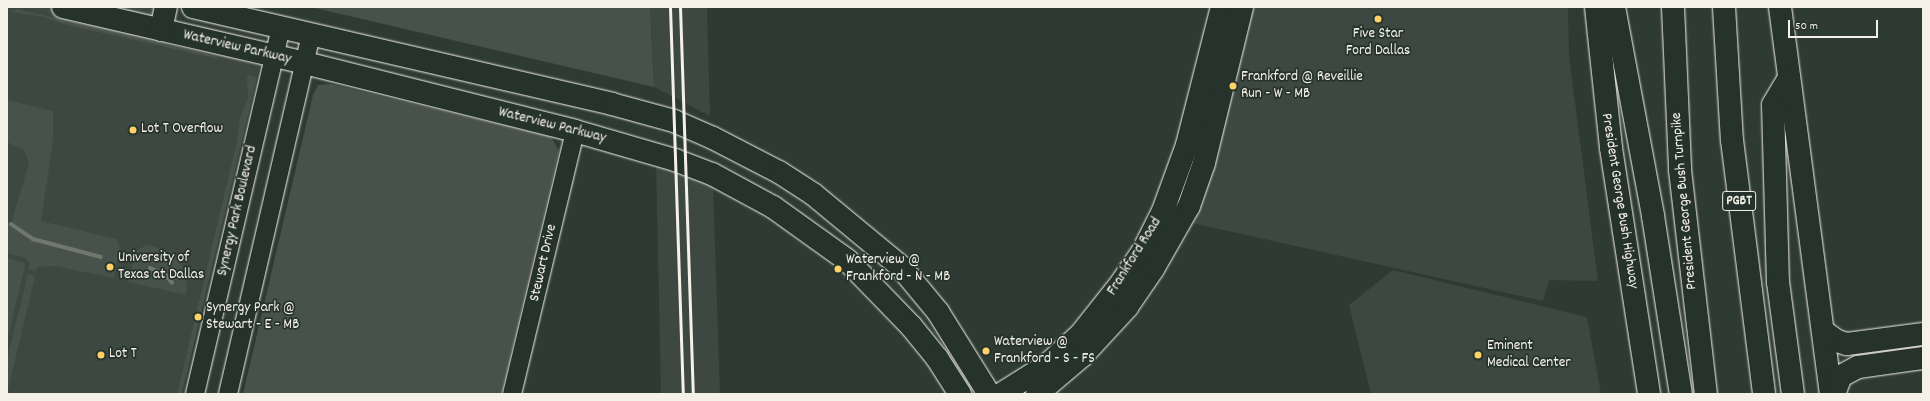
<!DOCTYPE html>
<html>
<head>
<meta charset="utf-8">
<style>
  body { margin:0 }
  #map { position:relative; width:1930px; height:401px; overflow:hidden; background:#2e3b34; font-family:Dekko,sans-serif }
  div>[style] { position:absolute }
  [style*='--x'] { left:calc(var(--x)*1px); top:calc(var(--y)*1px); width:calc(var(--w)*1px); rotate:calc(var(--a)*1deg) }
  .built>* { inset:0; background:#3c4841 }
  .green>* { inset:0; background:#48524c }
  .stream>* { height:3.5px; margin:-1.75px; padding:0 1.75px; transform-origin:1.75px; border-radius:1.75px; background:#6f7770 }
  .roads { filter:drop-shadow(0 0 1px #f4f1e8) drop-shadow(0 0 1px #f4f1e8) }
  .minor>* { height:18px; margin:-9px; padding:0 9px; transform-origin:9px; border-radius:9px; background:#26332d }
  .major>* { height:22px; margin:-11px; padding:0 11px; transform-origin:11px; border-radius:11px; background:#26332d }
  .highway>* { height:22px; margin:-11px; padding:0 11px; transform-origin:11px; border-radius:11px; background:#26332d }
  .rail>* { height:3px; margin:-1.5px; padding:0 1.5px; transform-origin:1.5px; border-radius:1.5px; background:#f4f1e8 }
  .dots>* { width:11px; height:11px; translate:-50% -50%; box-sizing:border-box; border:2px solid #26332d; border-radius:50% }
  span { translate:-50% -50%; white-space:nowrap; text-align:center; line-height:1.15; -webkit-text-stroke:3.5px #26332d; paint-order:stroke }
  .shield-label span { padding:1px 3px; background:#26332d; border:1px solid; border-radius:3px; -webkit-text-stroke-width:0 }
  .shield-label { font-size:14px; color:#f4f1e8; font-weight:700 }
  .poi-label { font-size:15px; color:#f4f1e8 }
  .left { translate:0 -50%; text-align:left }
  .street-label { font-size:15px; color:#f4f1e8 }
  .frame { position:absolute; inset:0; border:8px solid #f4f1e8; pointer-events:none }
  .scale { position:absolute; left:1788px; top:20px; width:90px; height:18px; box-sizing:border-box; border:2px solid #f4f1e8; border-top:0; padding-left:5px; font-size:12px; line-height:14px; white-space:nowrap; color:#f4f1e8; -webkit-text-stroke:3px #26332d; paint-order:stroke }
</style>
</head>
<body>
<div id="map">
  <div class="built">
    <i style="clip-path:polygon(7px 7px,175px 7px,167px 44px,260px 65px,182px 394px,7px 394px)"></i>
    <i style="clip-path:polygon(650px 7px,707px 7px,710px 116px,654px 87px)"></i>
    <i style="clip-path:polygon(1253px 7px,1568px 7px,1569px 56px,1598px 281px,1549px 280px,1543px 301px,1192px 223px,1204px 198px)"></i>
    <i style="clip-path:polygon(656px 162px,713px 185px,720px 394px,661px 394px)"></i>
    <i style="clip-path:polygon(1393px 270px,1587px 317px,1601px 394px,1371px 394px,1349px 305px)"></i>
  </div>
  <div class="green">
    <i style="clip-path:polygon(311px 7px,650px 7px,654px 87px)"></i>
    <i style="clip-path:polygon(17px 9px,215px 56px,218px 59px,63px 24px,44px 17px,9px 12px)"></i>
    <i style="clip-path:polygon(249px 75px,256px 77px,256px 81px,182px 394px,177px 394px,237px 141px,240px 118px,248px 98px,247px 77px)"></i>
    <i style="clip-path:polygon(331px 84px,551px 137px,559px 151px,501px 394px,243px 394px,313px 95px,318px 85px)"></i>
    <i style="clip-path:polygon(7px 100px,53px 111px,53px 141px,41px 221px,116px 239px,120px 248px,114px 278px,55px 266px,37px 267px,36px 271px,29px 270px,29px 263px,26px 258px,7px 253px,7px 223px,11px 224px,29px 163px,25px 151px,7px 142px)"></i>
    <i style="clip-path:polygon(146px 245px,175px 252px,187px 275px,186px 295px,128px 282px,136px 251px)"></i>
    <i style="clip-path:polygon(7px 258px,23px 262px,25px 266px,7px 341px)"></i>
    <i style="clip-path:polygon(28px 274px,35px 276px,7px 394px,7px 359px)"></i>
  </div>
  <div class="stream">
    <i style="--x:11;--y:224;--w:27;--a:34"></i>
    <i style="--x:33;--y:239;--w:70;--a:14.8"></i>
    <i style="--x:150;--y:268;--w:16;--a:22"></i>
    <i style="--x:165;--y:274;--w:11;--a:49"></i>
  </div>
  <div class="roads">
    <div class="minor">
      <i style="--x:195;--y:394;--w:376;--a:-76.8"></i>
      <i style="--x:228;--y:394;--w:368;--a:-77"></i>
      <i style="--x:512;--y:394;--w:270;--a:-76.5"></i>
    </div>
    <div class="major">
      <i style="--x:63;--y:7;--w:248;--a:13"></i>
      <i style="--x:305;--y:63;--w:278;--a:14.1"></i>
      <i style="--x:575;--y:131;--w:104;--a:16.2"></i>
      <i style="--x:675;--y:160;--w:40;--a:21"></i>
      <i style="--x:712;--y:174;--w:69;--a:28.4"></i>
      <i style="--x:773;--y:207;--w:91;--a:35.6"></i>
      <i style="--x:847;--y:260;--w:92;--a:45.9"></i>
      <i style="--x:911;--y:326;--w:41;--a:50.9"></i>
      <i style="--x:937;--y:358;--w:43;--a:57.4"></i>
      <i style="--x:193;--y:7;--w:430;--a:13"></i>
      <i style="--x:612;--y:104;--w:64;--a:15.3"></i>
      <i style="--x:674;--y:121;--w:43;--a:23.6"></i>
      <i style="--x:713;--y:138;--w:74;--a:27.3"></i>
      <i style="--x:779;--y:172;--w:40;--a:32.9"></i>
      <i style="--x:813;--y:194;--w:113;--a:39.6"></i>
      <i style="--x:900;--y:266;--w:60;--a:50.4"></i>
      <i style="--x:938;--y:312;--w:97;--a:58.1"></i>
      <i style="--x:1596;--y:7;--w:142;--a:83.9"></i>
      <i style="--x:1611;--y:148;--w:249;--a:81.2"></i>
      <i style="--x:1780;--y:7;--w:390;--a:82.5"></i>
      <i style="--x:161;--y:30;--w:24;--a:-78"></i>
      <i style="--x:1823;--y:331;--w:17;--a:36"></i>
      <i style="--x:1837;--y:341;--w:10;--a:17"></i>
      <i style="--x:1847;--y:344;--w:77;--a:-7.5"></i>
      <i style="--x:1001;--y:394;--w:54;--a:-32.2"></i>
      <i style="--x:1047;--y:365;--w:45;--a:-42.3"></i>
      <i style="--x:1080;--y:335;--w:68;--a:-51.6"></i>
      <i style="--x:1122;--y:282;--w:40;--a:-56"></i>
      <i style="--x:1144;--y:249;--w:42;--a:-63.4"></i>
      <i style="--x:1163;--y:211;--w:70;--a:-70"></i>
      <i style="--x:1187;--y:145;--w:142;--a:-75.8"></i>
      <i style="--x:1037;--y:394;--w:59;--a:-40.2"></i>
      <i style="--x:1082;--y:356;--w:67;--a:-47.4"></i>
      <i style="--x:1127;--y:307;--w:46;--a:-55.6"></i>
      <i style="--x:1153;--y:269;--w:73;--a:-60.3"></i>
      <i style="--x:1189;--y:206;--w:46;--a:-70.8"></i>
      <i style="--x:1204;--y:163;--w:161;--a:-76.3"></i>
      <i style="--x:1834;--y:394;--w:19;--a:-69"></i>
      <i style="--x:1841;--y:376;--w:19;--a:-28"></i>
      <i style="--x:1858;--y:367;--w:66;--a:-7.9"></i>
    </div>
    <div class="highway">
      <i style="--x:1614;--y:7;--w:213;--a:79.4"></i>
      <i style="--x:1653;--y:216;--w:180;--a:81.1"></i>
      <i style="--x:1673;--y:7;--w:163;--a:87.5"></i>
      <i style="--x:1680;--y:170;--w:226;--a:83.4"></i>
      <i style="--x:1724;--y:7;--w:133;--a:86.6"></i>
      <i style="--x:1732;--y:140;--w:256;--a:82.8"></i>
      <i style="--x:1789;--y:78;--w:31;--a:121"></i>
      <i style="--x:1773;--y:105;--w:177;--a:88.4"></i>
      <i style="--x:1778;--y:282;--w:113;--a:82.4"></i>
    </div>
  </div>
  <div class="rail">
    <i style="--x:670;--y:7;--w:387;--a:88.1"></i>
    <i style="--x:680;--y:7;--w:387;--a:88.1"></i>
  </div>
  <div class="dots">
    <i style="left:1378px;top:19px;background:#ffd166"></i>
    <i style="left:1233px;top:86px;background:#ffd166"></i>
    <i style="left:133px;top:130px;background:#ffd166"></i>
    <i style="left:110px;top:267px;background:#ffd166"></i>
    <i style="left:838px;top:269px;background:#ffd166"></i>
    <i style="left:198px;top:317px;background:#ffd166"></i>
    <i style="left:986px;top:351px;background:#ffd166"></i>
    <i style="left:101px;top:355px;background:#ffd166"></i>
    <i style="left:1478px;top:355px;background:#ffd166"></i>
  </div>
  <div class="shield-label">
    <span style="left:1739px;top:201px">PGBT</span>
  </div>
  <div class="poi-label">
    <span style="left:1378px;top:43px">Five Star<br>Ford Dallas</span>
    <span class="left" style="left:1241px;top:86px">Frankford @ Reveillie<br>Run - W - MB</span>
    <span class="left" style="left:141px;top:130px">Lot T Overflow</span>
    <span class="left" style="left:118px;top:267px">University of<br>Texas at Dallas</span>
    <span class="left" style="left:846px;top:269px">Waterview @<br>Frankford - N - MB</span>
    <span class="left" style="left:206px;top:317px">Synergy Park @<br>Stewart - E - MB</span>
    <span class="left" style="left:994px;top:351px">Waterview @<br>Frankford - S - FS</span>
    <span class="left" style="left:1487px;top:355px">Eminent<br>Medical Center</span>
    <span class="left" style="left:109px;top:355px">Lot T</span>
  </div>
  <div class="street-label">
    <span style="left:237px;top:48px;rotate:13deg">Waterview Parkway</span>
    <span style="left:552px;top:126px;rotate:14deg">Waterview Parkway</span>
    <span style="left:1619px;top:201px;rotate:81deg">President George Bush Highway</span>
    <span style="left:1685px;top:201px;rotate:-95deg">President George Bush Turnpike</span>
    <span style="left:238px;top:211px;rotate:-77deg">Synergy Park Boulevard</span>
    <span style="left:1135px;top:257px;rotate:-58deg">Frankford Road</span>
    <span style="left:544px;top:263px;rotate:-77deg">Stewart Drive</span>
  </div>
  <div class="frame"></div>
  <div class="scale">50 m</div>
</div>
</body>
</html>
